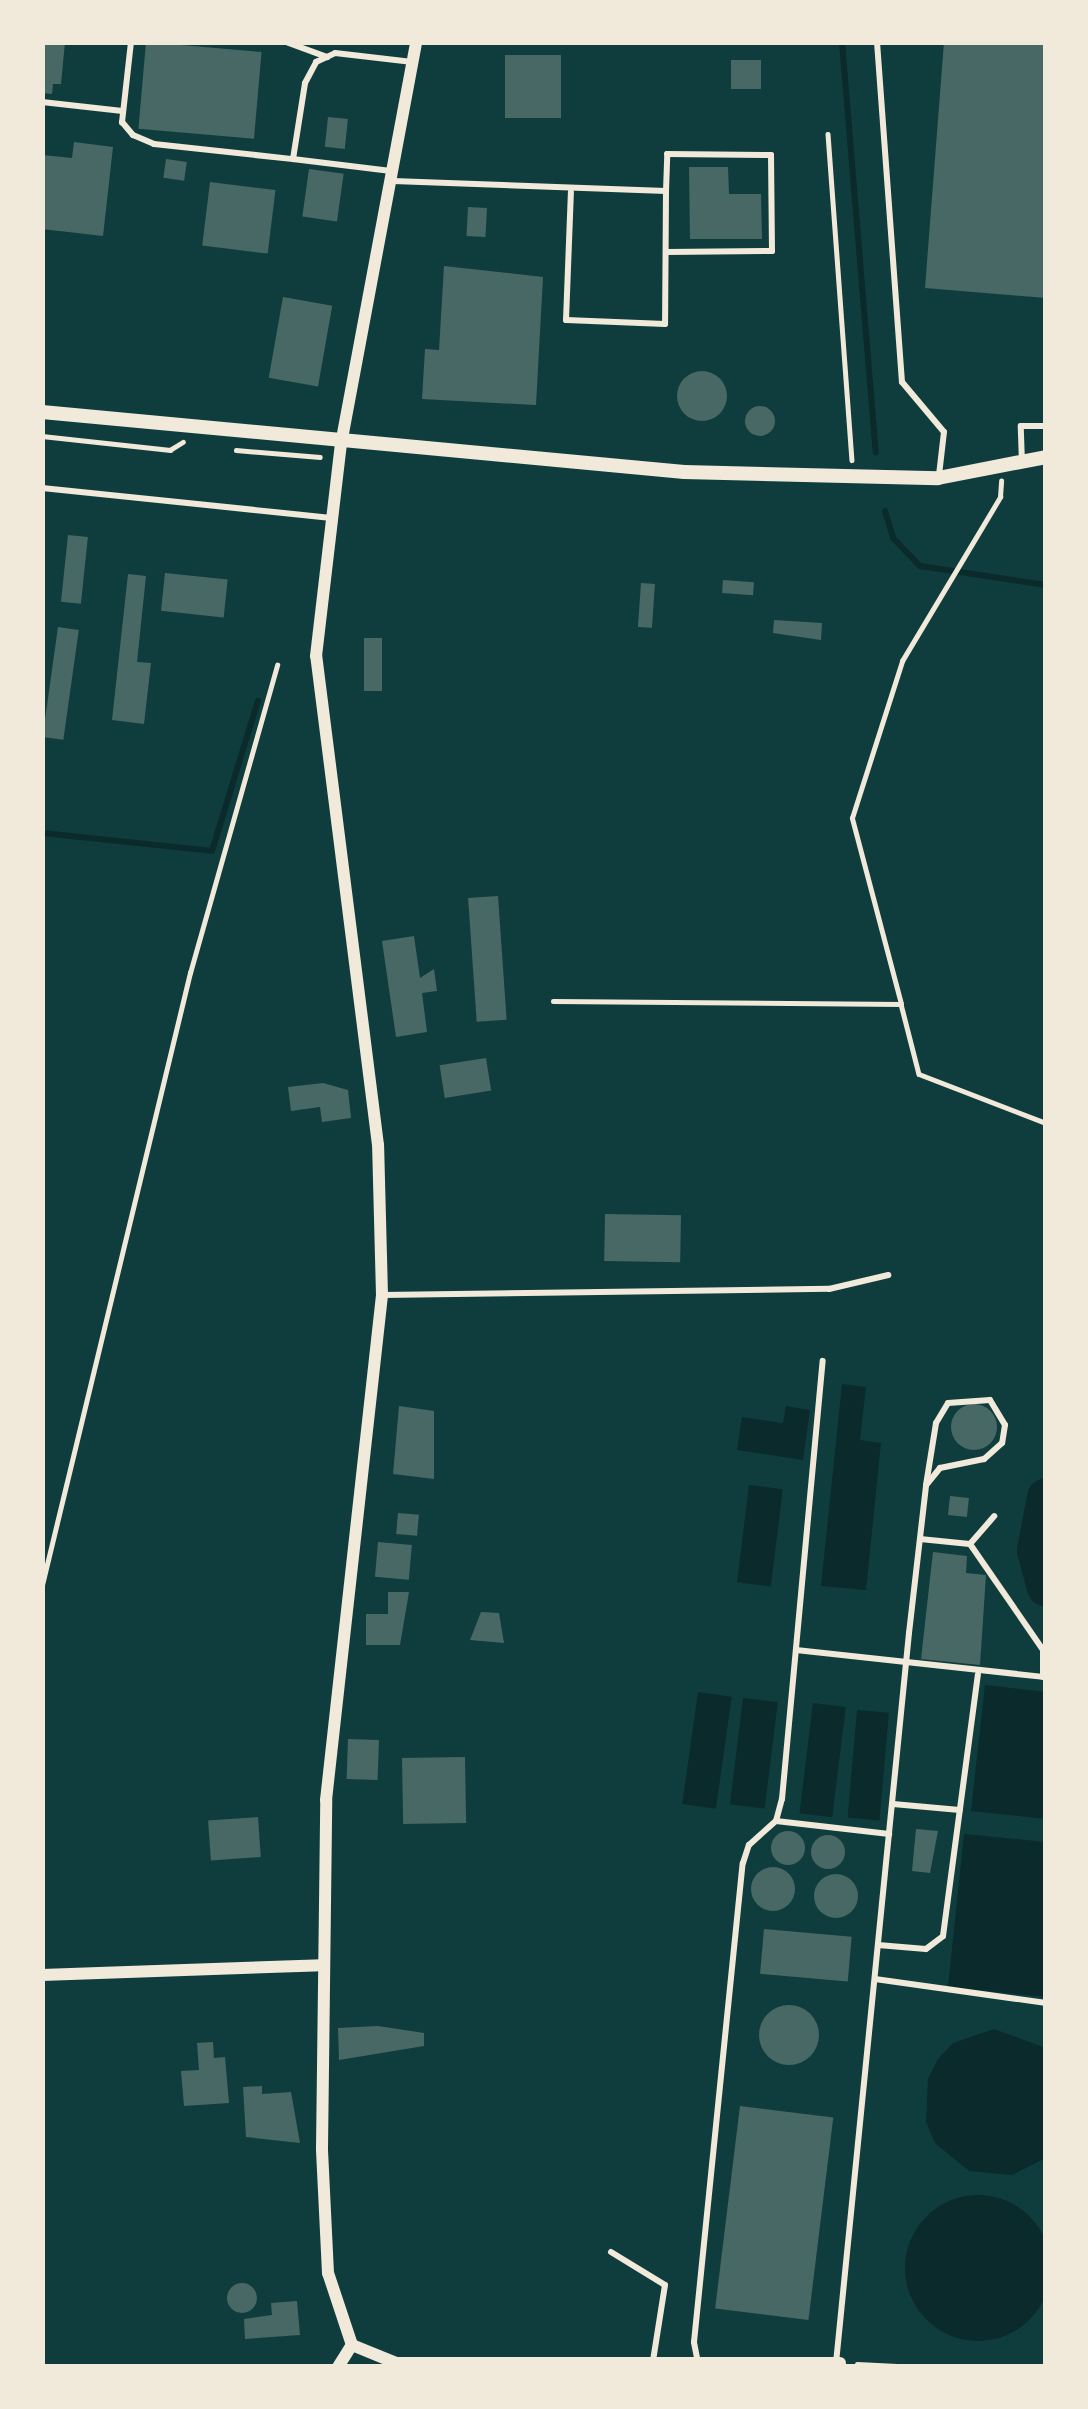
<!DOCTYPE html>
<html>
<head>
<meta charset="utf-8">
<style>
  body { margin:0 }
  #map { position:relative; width:1088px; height:2409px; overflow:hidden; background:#0f3d3e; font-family:"Sofia Sans Condensed",sans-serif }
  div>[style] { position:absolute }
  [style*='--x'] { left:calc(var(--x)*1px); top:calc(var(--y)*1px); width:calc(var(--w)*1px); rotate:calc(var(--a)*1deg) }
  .water>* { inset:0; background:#0a2a2b; transform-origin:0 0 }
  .round { border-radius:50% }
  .stream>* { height:6px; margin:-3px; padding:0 3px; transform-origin:3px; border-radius:3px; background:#0a2a2b }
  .river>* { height:39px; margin:-19.5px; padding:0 19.5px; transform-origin:19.5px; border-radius:19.5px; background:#0a2a2b }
  .building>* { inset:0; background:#486865; transform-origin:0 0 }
  .path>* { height:4.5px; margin:-2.25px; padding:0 2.25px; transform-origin:2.25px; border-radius:2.25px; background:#f1e9da }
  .service>* { height:6px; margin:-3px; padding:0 3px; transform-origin:3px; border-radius:3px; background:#f1e9da }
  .minor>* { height:12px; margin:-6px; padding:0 6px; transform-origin:6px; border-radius:6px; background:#f1e9da }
  .tertiary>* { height:14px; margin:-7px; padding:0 7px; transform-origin:7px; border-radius:7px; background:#f1e9da }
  span { translate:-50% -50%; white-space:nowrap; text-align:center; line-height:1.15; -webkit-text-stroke:9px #f1e9da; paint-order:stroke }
  .frame { position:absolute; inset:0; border:45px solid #f1e9da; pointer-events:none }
</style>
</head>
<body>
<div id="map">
  <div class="water">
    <i style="clip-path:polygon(842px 1384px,866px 1387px,860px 1440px,881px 1443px,866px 1590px,821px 1586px)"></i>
    <i style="clip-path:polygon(786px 1406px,810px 1410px,803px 1460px,737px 1450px,742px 1417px,783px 1423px)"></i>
    <i style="left:749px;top:1485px;width:34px;height:98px;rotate:7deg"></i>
    <i style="clip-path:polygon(985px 1685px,1046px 1692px,1046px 1819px,971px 1811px)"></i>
    <i style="left:698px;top:1692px;width:34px;height:113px;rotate:8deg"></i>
    <i style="left:743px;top:1698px;width:35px;height:107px;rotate:7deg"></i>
    <i style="left:813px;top:1703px;width:33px;height:111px;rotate:7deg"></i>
    <i style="left:857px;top:1710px;width:32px;height:108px;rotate:5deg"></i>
    <i style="clip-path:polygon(964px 1834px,1046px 1842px,1046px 1997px,948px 1987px)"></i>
    <i style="clip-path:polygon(994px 2029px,1046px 2048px,1046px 2158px,1012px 2175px,969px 2171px,935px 2143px,926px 2122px,928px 2079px,938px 2059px,953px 2043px)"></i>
    <i class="round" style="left:905px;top:2195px;width:146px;height:146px"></i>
  </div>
  <div class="stream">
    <i style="--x:842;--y:42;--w:412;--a:85.3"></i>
    <i style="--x:885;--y:511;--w:28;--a:73"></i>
    <i style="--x:893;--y:538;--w:39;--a:46"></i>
    <i style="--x:920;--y:566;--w:127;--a:8.6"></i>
    <i style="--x:42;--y:833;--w:171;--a:6"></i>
    <i style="--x:212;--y:851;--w:157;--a:-73"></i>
  </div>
  <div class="river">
    <i style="--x:1046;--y:1497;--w:54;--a:100.7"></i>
    <i style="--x:1036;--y:1550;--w:38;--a:75"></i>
  </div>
  <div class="building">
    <i style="clip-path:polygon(42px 42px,65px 42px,61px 84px,53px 84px,52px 94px,42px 93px)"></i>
    <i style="left:146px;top:42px;width:116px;height:87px;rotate:5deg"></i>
    <i style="clip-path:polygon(944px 42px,1046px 42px,1046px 298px,925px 288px)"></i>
    <i style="left:505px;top:55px;width:56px;height:63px"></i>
    <i style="left:731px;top:60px;width:30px;height:29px"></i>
    <i style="left:328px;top:117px;width:20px;height:30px;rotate:6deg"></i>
    <i style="clip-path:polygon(74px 142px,113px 147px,103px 236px,42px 229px,42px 155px,72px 158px)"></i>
    <i style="left:166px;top:159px;width:21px;height:19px;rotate:8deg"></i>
    <i style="clip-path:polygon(689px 167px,728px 167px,729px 194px,761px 194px,762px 239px,690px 239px)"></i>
    <i style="left:309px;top:169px;width:35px;height:48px;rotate:8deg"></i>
    <i style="left:210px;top:182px;width:66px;height:64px;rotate:7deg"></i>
    <i style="left:468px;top:207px;width:19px;height:29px;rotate:3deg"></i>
    <i style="clip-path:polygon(444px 266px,543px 277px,536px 405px,422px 399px,425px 349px,439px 350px)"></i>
    <i style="left:283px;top:297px;width:50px;height:82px;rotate:10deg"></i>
    <i class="round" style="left:677px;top:371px;width:50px;height:50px"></i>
    <i class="round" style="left:745px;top:406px;width:30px;height:30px"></i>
    <i style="left:68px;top:535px;width:20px;height:67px;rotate:6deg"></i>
    <i style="left:165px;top:573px;width:63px;height:38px;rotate:6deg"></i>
    <i style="clip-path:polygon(128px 574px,146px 576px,137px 662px,151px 663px,144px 724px,112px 720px)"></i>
    <i style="left:723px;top:580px;width:31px;height:13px;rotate:4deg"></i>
    <i style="left:641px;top:583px;width:14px;height:44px;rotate:4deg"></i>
    <i style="clip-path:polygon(774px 620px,822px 623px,821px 640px,773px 633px)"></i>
    <i style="left:58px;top:627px;width:21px;height:111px;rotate:8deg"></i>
    <i style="left:364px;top:638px;width:18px;height:53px"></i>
    <i style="left:498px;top:896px;width:124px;height:30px;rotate:86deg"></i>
    <i style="clip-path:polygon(414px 936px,420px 978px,434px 969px,437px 991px,422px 993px,427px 1032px,396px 1037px,382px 941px)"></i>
    <i style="left:486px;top:1058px;width:33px;height:47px;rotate:81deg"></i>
    <i style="clip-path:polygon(323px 1083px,348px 1090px,351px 1118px,322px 1122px,320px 1107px,291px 1111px,288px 1087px)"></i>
    <i style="left:605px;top:1214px;width:76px;height:47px;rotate:1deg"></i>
    <i class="round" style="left:951px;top:1404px;width:46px;height:46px"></i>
    <i style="clip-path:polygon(399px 1406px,434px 1411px,434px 1479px,393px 1474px)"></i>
    <i style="left:950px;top:1496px;width:19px;height:19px;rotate:6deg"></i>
    <i style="left:398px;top:1513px;width:21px;height:21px;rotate:5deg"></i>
    <i style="left:378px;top:1542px;width:34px;height:35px;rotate:5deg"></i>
    <i style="clip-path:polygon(933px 1552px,967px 1556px,966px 1573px,986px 1575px,980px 1665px,921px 1659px)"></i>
    <i style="clip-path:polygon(388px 1592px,409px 1592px,400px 1645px,366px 1645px,366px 1614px,388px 1614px)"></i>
    <i style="clip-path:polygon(481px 1612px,499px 1613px,504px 1643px,470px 1640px)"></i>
    <i style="left:348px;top:1739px;width:31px;height:40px;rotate:2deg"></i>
    <i style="left:465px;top:1757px;width:66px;height:63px;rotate:89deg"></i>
    <i style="left:258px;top:1817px;width:40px;height:50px;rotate:86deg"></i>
    <i style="clip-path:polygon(916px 1829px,938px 1831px,930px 1873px,912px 1871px)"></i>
    <i class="round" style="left:771px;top:1831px;width:34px;height:34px"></i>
    <i class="round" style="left:811px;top:1835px;width:34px;height:34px"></i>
    <i class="round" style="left:751px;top:1867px;width:44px;height:44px"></i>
    <i class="round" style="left:814px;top:1874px;width:44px;height:44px"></i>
    <i style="left:764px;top:1929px;width:88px;height:45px;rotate:5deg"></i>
    <i class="round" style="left:759px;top:2005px;width:60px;height:60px"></i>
    <i style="clip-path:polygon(378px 2026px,424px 2033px,424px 2046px,339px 2060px,338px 2028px)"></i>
    <i style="clip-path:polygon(213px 2042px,214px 2058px,225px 2057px,229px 2103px,184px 2106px,181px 2071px,199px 2070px,197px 2043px)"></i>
    <i style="clip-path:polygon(262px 2086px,262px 2094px,291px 2092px,300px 2143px,246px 2137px,243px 2087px)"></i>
    <i style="left:740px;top:2106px;width:94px;height:204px;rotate:7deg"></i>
    <i class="round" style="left:227px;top:2283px;width:30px;height:30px"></i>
    <i style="clip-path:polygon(297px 2301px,300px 2335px,245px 2339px,244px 2319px,272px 2315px,271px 2303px)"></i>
  </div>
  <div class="path">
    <i style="--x:828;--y:134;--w:327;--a:85.8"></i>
    <i style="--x:42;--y:436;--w:129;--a:6.2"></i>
    <i style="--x:170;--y:450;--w:15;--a:-32"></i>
    <i style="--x:236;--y:450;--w:84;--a:4.8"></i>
    <i style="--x:553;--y:1001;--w:348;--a:0.5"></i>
    <i style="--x:901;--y:1004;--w:192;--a:-104.8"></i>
    <i style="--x:852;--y:818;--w:165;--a:-72.3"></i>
    <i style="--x:902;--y:661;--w:191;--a:-59.1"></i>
    <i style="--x:1000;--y:497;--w:16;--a:-86"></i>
    <i style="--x:901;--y:1004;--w:72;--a:75.6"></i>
    <i style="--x:919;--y:1074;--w:136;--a:21.1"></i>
    <i style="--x:42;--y:1585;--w:630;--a:-76.41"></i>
    <i style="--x:190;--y:973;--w:320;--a:-74.2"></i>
    <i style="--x:857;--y:2364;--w:60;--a:2.9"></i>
  </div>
  <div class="service">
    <i style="--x:131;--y:42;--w:81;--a:96.4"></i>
    <i style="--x:122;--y:122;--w:17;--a:50"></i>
    <i style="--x:133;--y:135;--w:23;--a:23"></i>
    <i style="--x:154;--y:144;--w:140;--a:6.2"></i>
    <i style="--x:286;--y:42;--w:44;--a:20.1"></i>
    <i style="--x:877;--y:42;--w:341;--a:85.8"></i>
    <i style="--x:902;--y:382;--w:65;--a:50"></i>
    <i style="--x:944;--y:432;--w:43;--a:96.6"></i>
    <i style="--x:42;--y:102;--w:81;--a:6.4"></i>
    <i style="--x:391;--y:171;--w:99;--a:-173"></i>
    <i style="--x:293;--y:159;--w:77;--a:-81"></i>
    <i style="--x:305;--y:83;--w:24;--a:-62"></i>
    <i style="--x:316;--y:62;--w:21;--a:-25"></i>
    <i style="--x:335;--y:53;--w:78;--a:6.7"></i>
    <i style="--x:393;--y:181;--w:273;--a:2.1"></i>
    <i style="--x:666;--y:191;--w:133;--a:90.4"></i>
    <i style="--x:665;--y:324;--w:99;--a:-177.7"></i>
    <i style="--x:566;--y:320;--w:128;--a:-87.8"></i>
    <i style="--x:666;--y:191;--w:37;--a:-88"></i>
    <i style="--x:667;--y:154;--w:104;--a:0.6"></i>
    <i style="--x:771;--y:155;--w:96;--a:89.4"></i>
    <i style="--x:772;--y:251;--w:105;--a:179.5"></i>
    <i style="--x:1022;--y:463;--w:37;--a:-92"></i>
    <i style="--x:1021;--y:426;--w:25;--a:0"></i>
    <i style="--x:42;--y:488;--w:291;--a:5.9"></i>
    <i style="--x:382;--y:1295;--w:447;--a:-0.8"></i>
    <i style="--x:829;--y:1289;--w:61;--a:-13.3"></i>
    <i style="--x:920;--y:1539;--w:50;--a:5.7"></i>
    <i style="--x:970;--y:1544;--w:37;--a:-49"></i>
    <i style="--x:970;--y:1544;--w:129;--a:55.4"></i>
    <i style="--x:1043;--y:1650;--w:27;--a:90"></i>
    <i style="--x:796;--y:1650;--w:251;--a:6.2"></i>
    <i style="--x:893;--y:1804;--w:67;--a:5.1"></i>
    <i style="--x:776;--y:1821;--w:114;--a:6.6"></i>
    <i style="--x:878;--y:1945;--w:48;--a:4.8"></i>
    <i style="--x:926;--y:1949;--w:21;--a:-37"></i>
    <i style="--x:943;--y:1936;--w:264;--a:-82.4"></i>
    <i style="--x:875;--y:1979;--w:173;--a:8"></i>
    <i style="--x:611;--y:2252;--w:63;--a:31.4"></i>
    <i style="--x:665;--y:2285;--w:77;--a:99"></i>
    <i style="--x:698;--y:2363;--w:21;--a:-101"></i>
    <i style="--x:694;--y:2342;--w:481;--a:-84.2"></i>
    <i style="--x:743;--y:1863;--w:19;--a:-72"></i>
    <i style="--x:749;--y:1845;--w:36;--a:-42"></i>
    <i style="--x:776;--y:1821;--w:23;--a:-75"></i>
    <i style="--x:782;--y:1799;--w:440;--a:-84.7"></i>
    <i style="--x:836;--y:2363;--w:734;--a:-84.29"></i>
    <i style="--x:909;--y:1633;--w:149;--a:-83.4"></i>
    <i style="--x:926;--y:1485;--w:63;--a:-80.8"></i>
    <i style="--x:936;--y:1423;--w:23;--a:-59"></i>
    <i style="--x:948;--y:1403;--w:42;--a:-4.1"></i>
    <i style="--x:990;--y:1400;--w:29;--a:59"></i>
    <i style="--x:1005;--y:1425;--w:18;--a:99"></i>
    <i style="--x:1002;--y:1443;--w:24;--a:138"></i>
    <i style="--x:984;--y:1459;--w:45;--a:168.4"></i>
    <i style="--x:940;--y:1468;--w:22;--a:129"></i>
  </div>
  <div class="minor">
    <i style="--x:42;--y:1975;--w:280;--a:-2"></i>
    <i style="--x:352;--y:2345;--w:76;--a:-108.4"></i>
    <i style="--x:328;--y:2273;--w:124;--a:-92.8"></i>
    <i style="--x:322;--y:2149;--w:349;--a:-89.3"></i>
    <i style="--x:326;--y:1800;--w:508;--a:-83.67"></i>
    <i style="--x:382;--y:1295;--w:150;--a:-91.5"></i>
    <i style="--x:378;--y:1145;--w:493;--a:-97.2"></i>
    <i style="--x:316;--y:656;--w:213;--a:-83.3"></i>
    <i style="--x:341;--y:444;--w:409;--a:-79.4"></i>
    <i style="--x:352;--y:2345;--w:48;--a:22.2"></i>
    <i style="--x:396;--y:2363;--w:444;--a:0"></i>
    <i style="--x:338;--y:2367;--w:26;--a:-58"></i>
  </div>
  <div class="tertiary">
    <i style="--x:42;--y:412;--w:645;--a:5.34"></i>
    <i style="--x:684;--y:472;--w:254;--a:1.4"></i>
    <i style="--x:938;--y:478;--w:110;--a:-11"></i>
  </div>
  <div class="frame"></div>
</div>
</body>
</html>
